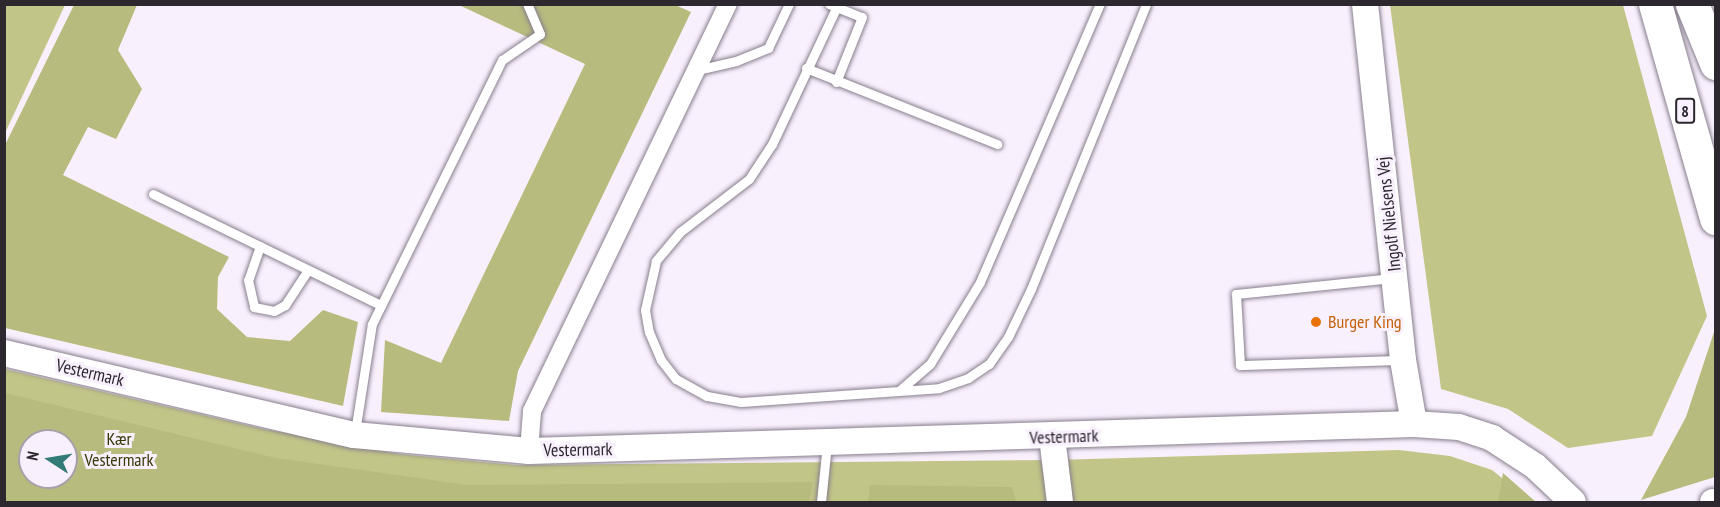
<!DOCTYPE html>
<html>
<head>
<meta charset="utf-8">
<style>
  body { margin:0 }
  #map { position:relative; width:1720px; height:507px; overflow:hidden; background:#f9f0fd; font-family:"PT Sans Narrow",sans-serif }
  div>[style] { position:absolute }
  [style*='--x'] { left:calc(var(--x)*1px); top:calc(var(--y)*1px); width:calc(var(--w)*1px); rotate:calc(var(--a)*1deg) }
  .green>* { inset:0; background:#c2c588 }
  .forest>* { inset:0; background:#b8bb7e }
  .roads { filter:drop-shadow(0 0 2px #887e8d) drop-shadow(0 0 2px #887e8d) }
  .lane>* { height:9px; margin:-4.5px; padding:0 4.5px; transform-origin:4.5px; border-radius:4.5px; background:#fff }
  .street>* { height:18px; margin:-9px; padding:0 9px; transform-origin:9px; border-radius:9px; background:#fff }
  .secondary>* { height:26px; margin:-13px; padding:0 13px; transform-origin:13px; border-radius:13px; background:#fff }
  .highway>* { height:33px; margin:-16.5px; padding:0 16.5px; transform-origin:16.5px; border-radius:16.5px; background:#fff }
  .dots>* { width:16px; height:16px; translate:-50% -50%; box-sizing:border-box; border:3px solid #f9f0fd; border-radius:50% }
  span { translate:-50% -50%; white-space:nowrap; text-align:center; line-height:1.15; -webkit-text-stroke:6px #f9f0fd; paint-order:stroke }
  .shield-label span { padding:2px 4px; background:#f9f0fd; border:2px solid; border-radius:4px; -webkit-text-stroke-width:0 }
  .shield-label { font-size:16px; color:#2d282f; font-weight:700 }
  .street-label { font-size:18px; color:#2d282f }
  .food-label { font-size:18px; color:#c56008 }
  .left { translate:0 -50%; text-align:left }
  .park-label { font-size:18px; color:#383907 }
  .frame { position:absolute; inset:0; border:6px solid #2d282f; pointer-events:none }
  .north { position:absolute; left:18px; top:429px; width:60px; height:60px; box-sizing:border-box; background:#f9f0fd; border:2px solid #a7a0ab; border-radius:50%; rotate:282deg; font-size:16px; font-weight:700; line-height:24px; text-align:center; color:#2d282f }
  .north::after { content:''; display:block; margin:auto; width:21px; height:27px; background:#327b77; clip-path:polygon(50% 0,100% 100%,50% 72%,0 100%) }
</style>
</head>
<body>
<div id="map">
  <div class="green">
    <i style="clip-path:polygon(5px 4px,65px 5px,5px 133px,4px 5px)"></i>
    <i style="clip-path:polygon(1390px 5px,1623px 5px,1707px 316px,1652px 436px,1568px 448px,1508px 409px,1441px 389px)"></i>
    <i style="clip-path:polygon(evenodd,5px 369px,264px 429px,399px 454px,516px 465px,1055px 460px,1399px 450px,1450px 456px,1492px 470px,1532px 502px,5px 502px,5px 369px,30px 441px,66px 441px,66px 477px,30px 477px,30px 441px)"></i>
  </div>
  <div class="forest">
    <i style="clip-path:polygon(673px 4px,691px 12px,518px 371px,509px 421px,381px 412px,385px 340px,441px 363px,585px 64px,459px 5px)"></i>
    <i style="clip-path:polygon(74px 5px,137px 5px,118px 50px,142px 89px,116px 139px,88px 127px,63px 175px,229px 257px,218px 277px,217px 309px,247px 337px,290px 341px,323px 310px,358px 322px,343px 406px,5px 328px,5px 145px)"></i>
    <i style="clip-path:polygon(1715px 329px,1715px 477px,1641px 500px,1686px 417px)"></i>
    <i style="clip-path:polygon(evenodd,5px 393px,276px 458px,468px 485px,813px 482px,809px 502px,5px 502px,5px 393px,30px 441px,66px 441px,66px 477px,30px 477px,30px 441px)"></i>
    <i style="clip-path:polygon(1503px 473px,1536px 502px,1498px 502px)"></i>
    <i style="clip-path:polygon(870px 485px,1012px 487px,1016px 502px,868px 502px)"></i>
  </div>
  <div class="roads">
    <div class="lane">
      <i style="--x:829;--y:4;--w:35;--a:22"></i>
      <i style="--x:862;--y:17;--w:70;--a:111.8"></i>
      <i style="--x:838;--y:4;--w:155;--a:115.2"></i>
      <i style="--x:772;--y:144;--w:42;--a:123.3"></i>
      <i style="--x:749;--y:179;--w:87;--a:142.5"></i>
      <i style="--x:680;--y:232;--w:38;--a:130"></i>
      <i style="--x:656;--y:261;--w:50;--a:102.7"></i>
      <i style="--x:645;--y:310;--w:22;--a:80"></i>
      <i style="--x:649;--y:332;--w:30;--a:67"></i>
      <i style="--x:661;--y:360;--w:24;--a:52"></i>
      <i style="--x:676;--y:379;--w:35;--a:29"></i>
      <i style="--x:707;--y:396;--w:35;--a:10"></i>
      <i style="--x:741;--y:402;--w:198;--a:-4"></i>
      <i style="--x:939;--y:388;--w:31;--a:-19"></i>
      <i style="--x:968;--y:378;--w:25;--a:-34"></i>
      <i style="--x:989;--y:364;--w:33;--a:-55"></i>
      <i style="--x:1008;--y:337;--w:53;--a:-64.4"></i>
      <i style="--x:1031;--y:289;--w:307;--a:-68"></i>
      <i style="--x:806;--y:68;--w:206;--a:21.7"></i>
      <i style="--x:697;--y:70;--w:40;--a:-13"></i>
      <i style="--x:736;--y:61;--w:35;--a:-22"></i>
      <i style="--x:768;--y:48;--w:49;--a:-64.5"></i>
      <i style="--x:153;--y:194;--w:254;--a:26"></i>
      <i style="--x:260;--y:246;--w:36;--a:109"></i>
      <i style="--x:248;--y:280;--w:28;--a:77"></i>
      <i style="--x:254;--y:307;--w:20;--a:11"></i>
      <i style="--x:274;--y:311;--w:13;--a:-29"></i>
      <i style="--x:285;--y:305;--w:42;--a:-56.7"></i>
      <i style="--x:1393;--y:278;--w:158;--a:174.2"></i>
      <i style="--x:1236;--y:294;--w:71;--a:86.8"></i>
      <i style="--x:1240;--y:365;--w:161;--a:-1.8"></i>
      <i style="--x:900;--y:390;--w:40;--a:-41"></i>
      <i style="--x:930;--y:364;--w:96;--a:-58.6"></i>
      <i style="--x:980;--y:282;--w:303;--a:-66.7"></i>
      <i style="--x:355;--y:432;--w:109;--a:-81.1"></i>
      <i style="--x:372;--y:324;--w:294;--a:-63.8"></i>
      <i style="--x:502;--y:60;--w:46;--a:-34.4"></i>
      <i style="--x:540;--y:34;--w:33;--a:-113"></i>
      <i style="--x:821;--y:502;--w:58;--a:-84.1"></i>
    </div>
    <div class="street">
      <i style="--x:529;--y:451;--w:40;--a:-85.7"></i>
      <i style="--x:532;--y:411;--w:452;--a:-64.3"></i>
    </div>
    <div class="secondary">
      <i style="--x:1365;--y:4;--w:358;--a:83.9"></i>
      <i style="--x:1403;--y:360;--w:65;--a:80.2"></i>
      <i style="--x:4;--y:353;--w:359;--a:13.2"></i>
      <i style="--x:354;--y:435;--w:176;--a:5.2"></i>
      <i style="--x:529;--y:451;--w:885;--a:-1.75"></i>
      <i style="--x:1414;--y:424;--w:45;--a:3.8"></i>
      <i style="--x:1459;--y:427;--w:35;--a:18"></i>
      <i style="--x:1492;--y:438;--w:51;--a:33.1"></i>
      <i style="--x:1535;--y:466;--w:52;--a:43.5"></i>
      <i style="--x:1052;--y:437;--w:65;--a:83"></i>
      <i style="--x:1713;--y:502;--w:3;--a:0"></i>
    </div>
    <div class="highway">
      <i style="--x:1655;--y:4;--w:223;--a:74.1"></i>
      <i style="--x:1692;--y:4;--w:64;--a:67.9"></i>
    </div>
  </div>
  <div class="dots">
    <i style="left:1316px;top:322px;background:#e8710a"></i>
  </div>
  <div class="shield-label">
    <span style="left:1685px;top:111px">8</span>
  </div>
  <div class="street-label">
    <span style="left:1389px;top:214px;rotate:-96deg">Ingolf Nielsens Vej</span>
    <span style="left:90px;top:373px;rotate:13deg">Vestermark</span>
    <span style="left:1064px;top:437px;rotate:-2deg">Vestermark</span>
    <span style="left:578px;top:450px;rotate:-1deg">Vestermark</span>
  </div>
  <div class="food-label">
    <span class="left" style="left:1328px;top:322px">Burger King</span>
  </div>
  <div class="park-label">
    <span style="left:119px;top:450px">Kær<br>Vestermark</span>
  </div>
  <div class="frame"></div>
  <div class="north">N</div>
</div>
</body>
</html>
